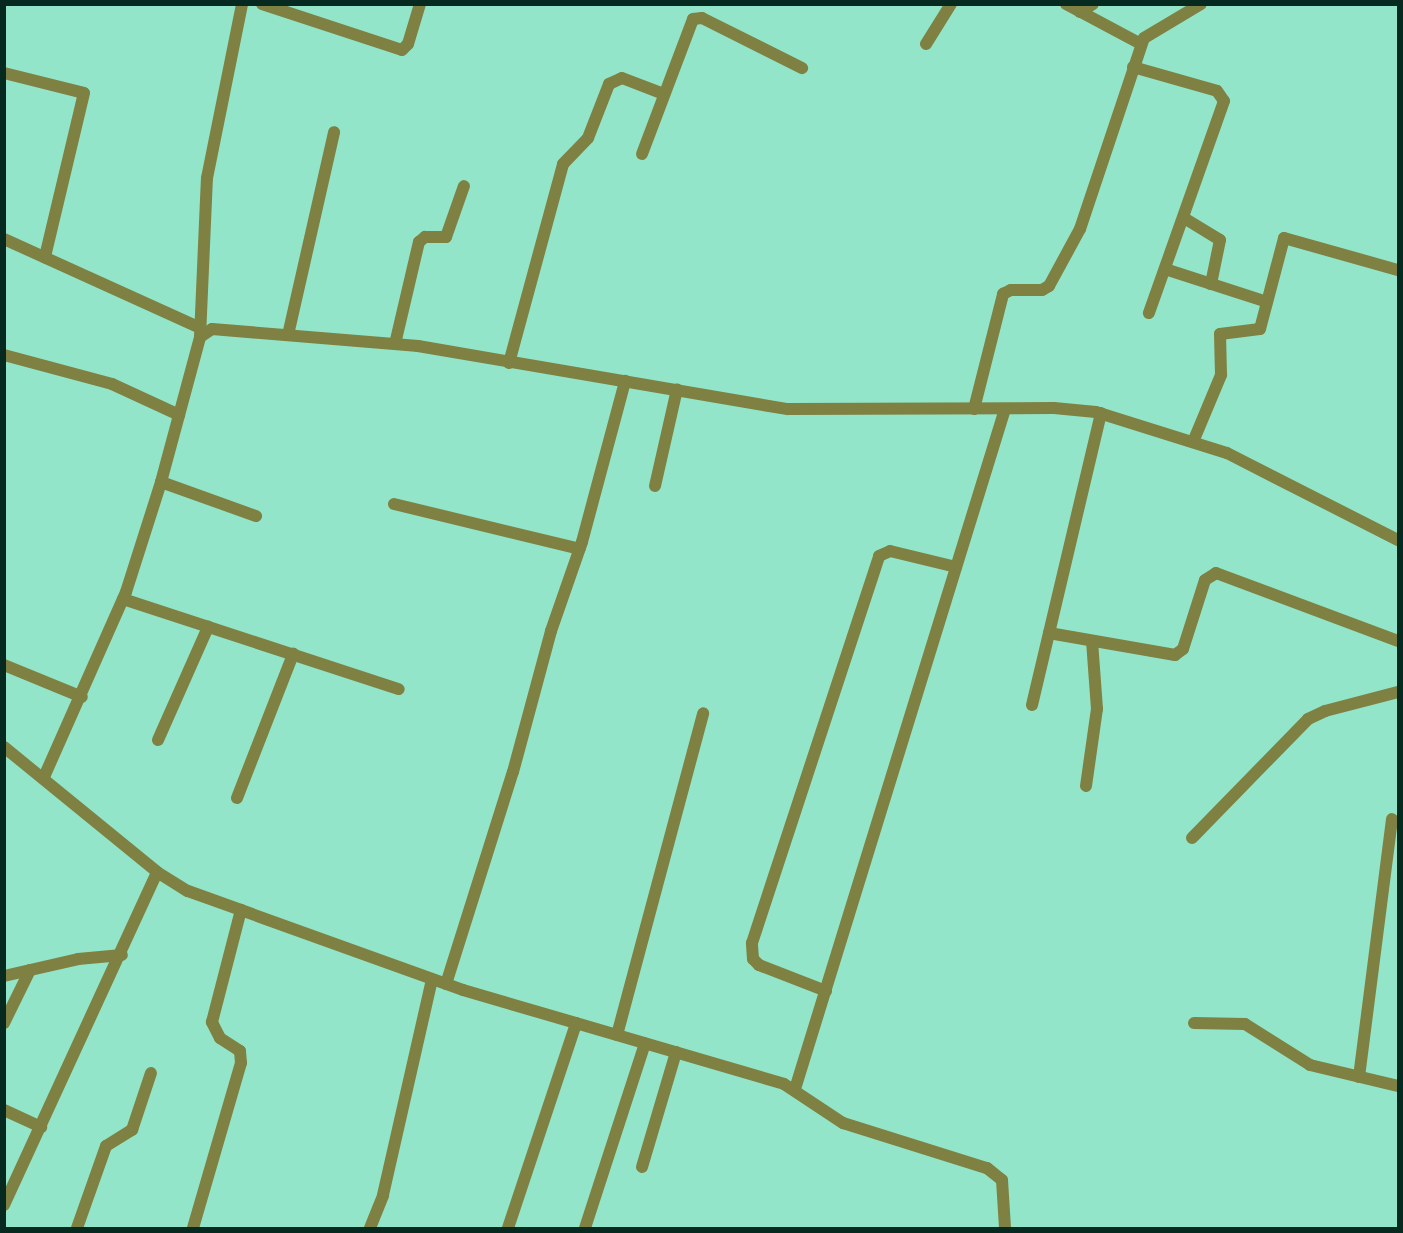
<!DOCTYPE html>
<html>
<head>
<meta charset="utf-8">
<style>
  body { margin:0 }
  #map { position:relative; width:1403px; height:1233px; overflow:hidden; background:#93e5c9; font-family:"Open Sans",sans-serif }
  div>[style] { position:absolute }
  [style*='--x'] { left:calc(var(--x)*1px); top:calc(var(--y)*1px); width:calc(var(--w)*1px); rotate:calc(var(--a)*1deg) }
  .minor>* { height:12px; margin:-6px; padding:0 6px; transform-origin:6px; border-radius:6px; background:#7e8142 }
  .tertiary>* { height:12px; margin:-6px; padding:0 6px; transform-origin:6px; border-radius:6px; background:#7e8142 }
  span { translate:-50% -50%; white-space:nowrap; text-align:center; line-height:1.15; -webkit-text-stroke:6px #d5fcee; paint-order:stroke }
  .frame { position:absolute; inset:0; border:6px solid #062a20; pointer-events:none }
</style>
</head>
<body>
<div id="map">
  <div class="minor">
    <i style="--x:262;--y:4;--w:147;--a:18.2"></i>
    <i style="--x:402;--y:50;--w:8;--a:-45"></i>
    <i style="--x:408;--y:44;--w:42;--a:-73.3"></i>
    <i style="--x:1066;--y:4;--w:85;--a:28.1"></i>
    <i style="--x:1080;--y:12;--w:15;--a:-32"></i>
    <i style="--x:926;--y:44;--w:47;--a:-58"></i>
    <i style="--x:1133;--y:67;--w:87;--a:15.9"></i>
    <i style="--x:1217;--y:91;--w:12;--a:55"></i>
    <i style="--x:1224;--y:101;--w:225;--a:109.5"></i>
    <i style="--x:4;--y:73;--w:82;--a:14"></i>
    <i style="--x:84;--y:93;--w:169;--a:103.4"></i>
    <i style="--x:642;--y:154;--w:144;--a:-69.3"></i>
    <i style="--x:693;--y:19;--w:9;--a:-6"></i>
    <i style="--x:702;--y:18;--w:112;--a:26.6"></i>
    <i style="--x:1184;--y:218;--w:42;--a:31.4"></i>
    <i style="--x:1220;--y:240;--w:45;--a:101.6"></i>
    <i style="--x:4;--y:239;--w:215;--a:24.4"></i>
    <i style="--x:1165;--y:269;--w:107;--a:17.9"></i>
    <i style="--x:288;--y:335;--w:208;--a:-77.2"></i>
    <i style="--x:200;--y:337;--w:159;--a:-87.5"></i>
    <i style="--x:207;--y:178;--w:177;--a:-78.6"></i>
    <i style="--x:395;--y:344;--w:105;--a:-76.8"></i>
    <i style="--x:419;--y:242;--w:8;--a:-40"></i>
    <i style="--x:425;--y:237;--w:21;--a:0"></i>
    <i style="--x:446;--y:237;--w:54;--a:-70.6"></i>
    <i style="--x:4;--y:355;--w:112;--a:15"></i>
    <i style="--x:112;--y:384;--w:74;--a:24.8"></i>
    <i style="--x:509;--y:363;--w:206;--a:-74.8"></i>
    <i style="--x:563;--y:164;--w:36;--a:-46"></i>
    <i style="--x:588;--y:138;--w:58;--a:-68.7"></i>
    <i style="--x:609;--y:84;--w:14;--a:-25"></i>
    <i style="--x:622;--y:78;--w:45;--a:20.9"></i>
    <i style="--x:974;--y:409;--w:119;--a:-75.8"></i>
    <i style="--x:1003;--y:294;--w:9;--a:-27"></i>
    <i style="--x:1011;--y:290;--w:31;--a:0"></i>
    <i style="--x:1042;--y:290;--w:8;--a:-30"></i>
    <i style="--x:1049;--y:286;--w:65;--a:-61.5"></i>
    <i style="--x:1080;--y:229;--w:201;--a:-71.5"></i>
    <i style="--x:1144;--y:38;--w:66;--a:-30.8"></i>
    <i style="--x:1193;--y:442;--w:73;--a:-67.3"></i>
    <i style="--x:1221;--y:375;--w:41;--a:-91.4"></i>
    <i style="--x:1220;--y:334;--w:40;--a:-7.1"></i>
    <i style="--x:1260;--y:329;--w:94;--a:-75.2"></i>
    <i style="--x:1284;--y:238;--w:118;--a:15.7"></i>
    <i style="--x:161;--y:482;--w:101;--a:19.7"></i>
    <i style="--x:655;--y:486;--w:99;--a:-77.2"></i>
    <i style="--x:394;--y:504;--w:191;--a:13.6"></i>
    <i style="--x:123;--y:599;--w:290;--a:18.1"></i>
    <i style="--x:1049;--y:633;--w:128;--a:9.9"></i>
    <i style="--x:1175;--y:655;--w:10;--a:-37"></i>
    <i style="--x:1183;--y:649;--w:72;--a:-72.3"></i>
    <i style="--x:1205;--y:580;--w:13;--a:-32"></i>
    <i style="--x:1216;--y:573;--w:194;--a:20.5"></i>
    <i style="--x:4;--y:665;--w:84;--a:22.3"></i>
    <i style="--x:1032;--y:705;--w:300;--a:-76.7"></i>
    <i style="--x:158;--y:740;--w:124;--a:-66.1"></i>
    <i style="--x:1086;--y:786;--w:78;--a:-81.9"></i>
    <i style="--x:1097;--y:709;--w:68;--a:-94.2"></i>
    <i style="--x:237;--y:798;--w:155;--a:-68.7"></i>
    <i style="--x:1192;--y:838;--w:166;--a:-45.7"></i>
    <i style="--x:1308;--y:719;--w:19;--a:-25"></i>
    <i style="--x:1325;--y:711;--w:75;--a:-14.6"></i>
    <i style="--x:4;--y:976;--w:76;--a:-12.9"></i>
    <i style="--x:78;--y:959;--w:44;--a:-5.2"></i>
    <i style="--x:446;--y:984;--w:222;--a:-72.5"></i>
    <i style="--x:513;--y:772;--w:146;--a:-74.9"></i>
    <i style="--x:551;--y:631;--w:94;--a:-70.8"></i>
    <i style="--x:582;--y:542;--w:167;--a:-75"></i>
    <i style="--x:826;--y:991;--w:72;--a:-158.8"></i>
    <i style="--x:759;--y:965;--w:8;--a:-135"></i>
    <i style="--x:753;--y:959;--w:16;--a:-94"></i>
    <i style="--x:752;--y:943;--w:407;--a:-71.8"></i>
    <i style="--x:879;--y:556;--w:12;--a:-24"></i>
    <i style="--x:890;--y:551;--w:68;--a:13.6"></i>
    <i style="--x:4;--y:1023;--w:59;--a:-63.9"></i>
    <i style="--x:1194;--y:1023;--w:51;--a:1.1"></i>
    <i style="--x:1245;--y:1024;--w:77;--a:32.2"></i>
    <i style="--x:1310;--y:1065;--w:90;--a:13.4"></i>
    <i style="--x:617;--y:1035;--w:333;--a:-75"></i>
    <i style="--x:1359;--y:1077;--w:260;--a:-82.7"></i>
    <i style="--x:795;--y:1089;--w:712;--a:-72.84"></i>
    <i style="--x:4;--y:1110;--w:41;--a:24.7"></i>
    <i style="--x:642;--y:1167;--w:120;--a:-73.5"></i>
    <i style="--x:4;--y:1205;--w:366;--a:-65.3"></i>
    <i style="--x:77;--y:1228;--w:87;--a:-70.5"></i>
    <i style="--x:106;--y:1146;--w:31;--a:-32"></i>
    <i style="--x:132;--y:1130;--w:60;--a:-71.6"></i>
    <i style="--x:193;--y:1228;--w:172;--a:-73.8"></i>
    <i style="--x:241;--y:1063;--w:12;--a:-95"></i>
    <i style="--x:240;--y:1051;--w:24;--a:-147"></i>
    <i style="--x:220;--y:1038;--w:18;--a:-117"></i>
    <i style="--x:212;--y:1022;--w:116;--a:-75.5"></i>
    <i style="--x:370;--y:1228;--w:35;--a:-68"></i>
    <i style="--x:383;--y:1195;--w:221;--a:-77.2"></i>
    <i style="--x:508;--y:1228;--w:216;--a:-71.6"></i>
    <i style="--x:585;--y:1228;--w:194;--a:-72"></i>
  </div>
  <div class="tertiary">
    <i style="--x:4;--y:747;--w:198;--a:39.2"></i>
    <i style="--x:157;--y:872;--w:36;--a:32"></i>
    <i style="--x:188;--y:891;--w:292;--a:19.8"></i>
    <i style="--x:463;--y:990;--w:334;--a:16.3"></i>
    <i style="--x:784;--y:1084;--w:71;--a:33.5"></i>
    <i style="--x:843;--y:1123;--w:151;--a:17.4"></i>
    <i style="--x:987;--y:1168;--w:19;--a:39"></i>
    <i style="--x:1002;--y:1180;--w:48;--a:86.4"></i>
    <i style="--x:44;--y:777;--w:202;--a:-66.1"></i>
    <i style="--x:126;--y:592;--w:115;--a:-72.3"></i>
    <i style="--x:161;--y:482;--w:150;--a:-74.9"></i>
    <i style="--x:200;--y:337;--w:14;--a:-34"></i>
    <i style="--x:212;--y:329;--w:207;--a:4.7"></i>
    <i style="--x:418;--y:346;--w:375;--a:9.7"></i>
    <i style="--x:788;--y:409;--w:266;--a:-0.2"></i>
    <i style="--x:1054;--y:408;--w:42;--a:5.4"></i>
    <i style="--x:1096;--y:412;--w:137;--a:17.4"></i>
    <i style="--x:1227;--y:453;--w:192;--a:27"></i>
  </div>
  <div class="frame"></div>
</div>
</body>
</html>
